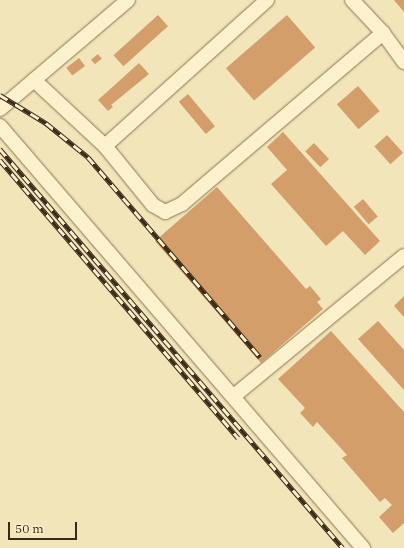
<!DOCTYPE html>
<html>
<head>
<meta charset="utf-8">
<style>
  body { margin:0 }
  #map { position:relative; width:404px; height:548px; overflow:hidden; background:#f2e5b9; font-family:"IBM Plex Serif",serif }
  div>[style] { position:absolute }
  [style*='--x'] { left:calc(var(--x)*1px); top:calc(var(--y)*1px); width:calc(var(--w)*1px); rotate:calc(var(--a)*1deg) }
  .building>* { inset:0; background:#d49e6b; transform-origin:0 0 }
  .roads { filter:drop-shadow(0 0 1px #8a7453) drop-shadow(0 0 1px #8a7453) }
  .minor>* { height:14px; margin:-7px; padding:0 7px; transform-origin:7px; border-radius:7px; background:#fcf1cd }
  .rail>* { height:4.5px; margin-top:-2.25px; transform-origin:0; background:repeating-linear-gradient(90deg,#f9eeca 0 9px,#372a19 0 18px); box-sizing:border-box; border-block:1px solid #372a19 }
  span { translate:-50% -50%; white-space:nowrap; text-align:center; line-height:1.15; -webkit-text-stroke:3px #f9eeca; paint-order:stroke }
  .scale { position:absolute; left:8px; top:522px; width:69px; height:18px; box-sizing:border-box; border:2px solid #372a19; border-top:0; padding-left:5px; font-size:12px; line-height:14px; white-space:nowrap; color:#372a19; -webkit-text-stroke:3px #f9eeca; paint-order:stroke }
</style>
</head>
<body>
<div id="map">
  <div class="building">
    <i style="clip-path:polygon(394px 0,404px 0,404px 12px)"></i>
    <i style="left:158px;top:15px;width:15px;height:60px;rotate:48deg"></i>
    <i style="left:287px;top:15px;width:43px;height:81px;rotate:49deg"></i>
    <i style="left:98px;top:54px;width:6px;height:9px;rotate:51deg"></i>
    <i style="left:79px;top:58px;width:10px;height:16px;rotate:53deg"></i>
    <i style="clip-path:polygon(139px 63px,149px 74px,111px 105px,113px 107px,108px 111px,98px 100px)"></i>
    <i style="left:358px;top:86px;width:33px;height:28px;rotate:49deg"></i>
    <i style="left:188px;top:94px;width:42px;height:12px;rotate:50deg"></i>
    <i style="clip-path:polygon(283px 132px,380px 241px,365px 255px,343px 231px,326px 246px,271px 184px,287px 170px,267px 147px)"></i>
    <i style="left:387px;top:135px;width:24px;height:17px;rotate:48deg"></i>
    <i style="left:314px;top:143px;width:22px;height:12px;rotate:47deg"></i>
    <i style="clip-path:polygon(217px 187px,306px 289px,310px 286px,321px 299px,317px 302px,323px 309px,261px 363px,155px 241px)"></i>
    <i style="left:363px;top:199px;width:23px;height:12px;rotate:50deg"></i>
    <i style="clip-path:polygon(404px 296px,404px 317px,394px 306px)"></i>
    <i style="clip-path:polygon(378px 321px,404px 350px,404px 390px,358px 339px)"></i>
    <i style="clip-path:polygon(331px 331px,404px 412px,404px 523px,393px 533px,379px 517px,392px 505px,385px 498px,380px 502px,342px 458px,347px 455px,317px 422px,313px 427px,300px 413px,305px 408px,278px 379px)"></i>
  </div>
  <div class="roads">
    <div class="minor">
      <i style="--x:352;--y:0;--w:45;--a:46.8"></i>
      <i style="--x:383;--y:33;--w:36;--a:54"></i>
      <i style="--x:34;--y:80;--w:97;--a:42.9"></i>
      <i style="--x:105;--y:146;--w:76;--a:50.9"></i>
      <i style="--x:153;--y:205;--w:14;--a:30"></i>
      <i style="--x:165;--y:212;--w:19;--a:-25"></i>
      <i style="--x:182;--y:204;--w:264;--a:-40.4"></i>
      <i style="--x:0;--y:109;--w:168;--a:-40.4"></i>
      <i style="--x:0;--y:126;--w:557;--a:49.3"></i>
      <i style="--x:105;--y:146;--w:218;--a:-42"></i>
      <i style="--x:234;--y:396;--w:220;--a:-39.5"></i>
    </div>
  </div>
  <div class="rail">
    <i style="--x:0;--y:95;--w:54;--a:31.3"></i>
    <i style="--x:46;--y:123;--w:54;--a:39"></i>
    <i style="--x:88;--y:157;--w:264;--a:49.3"></i>
    <i style="--x:0;--y:149;--w:526;--a:49.32"></i>
    <i style="--x:0;--y:160;--w:366;--a:49.4"></i>
  </div>
  <div class="scale">50 m</div>
</div>
</body>
</html>
